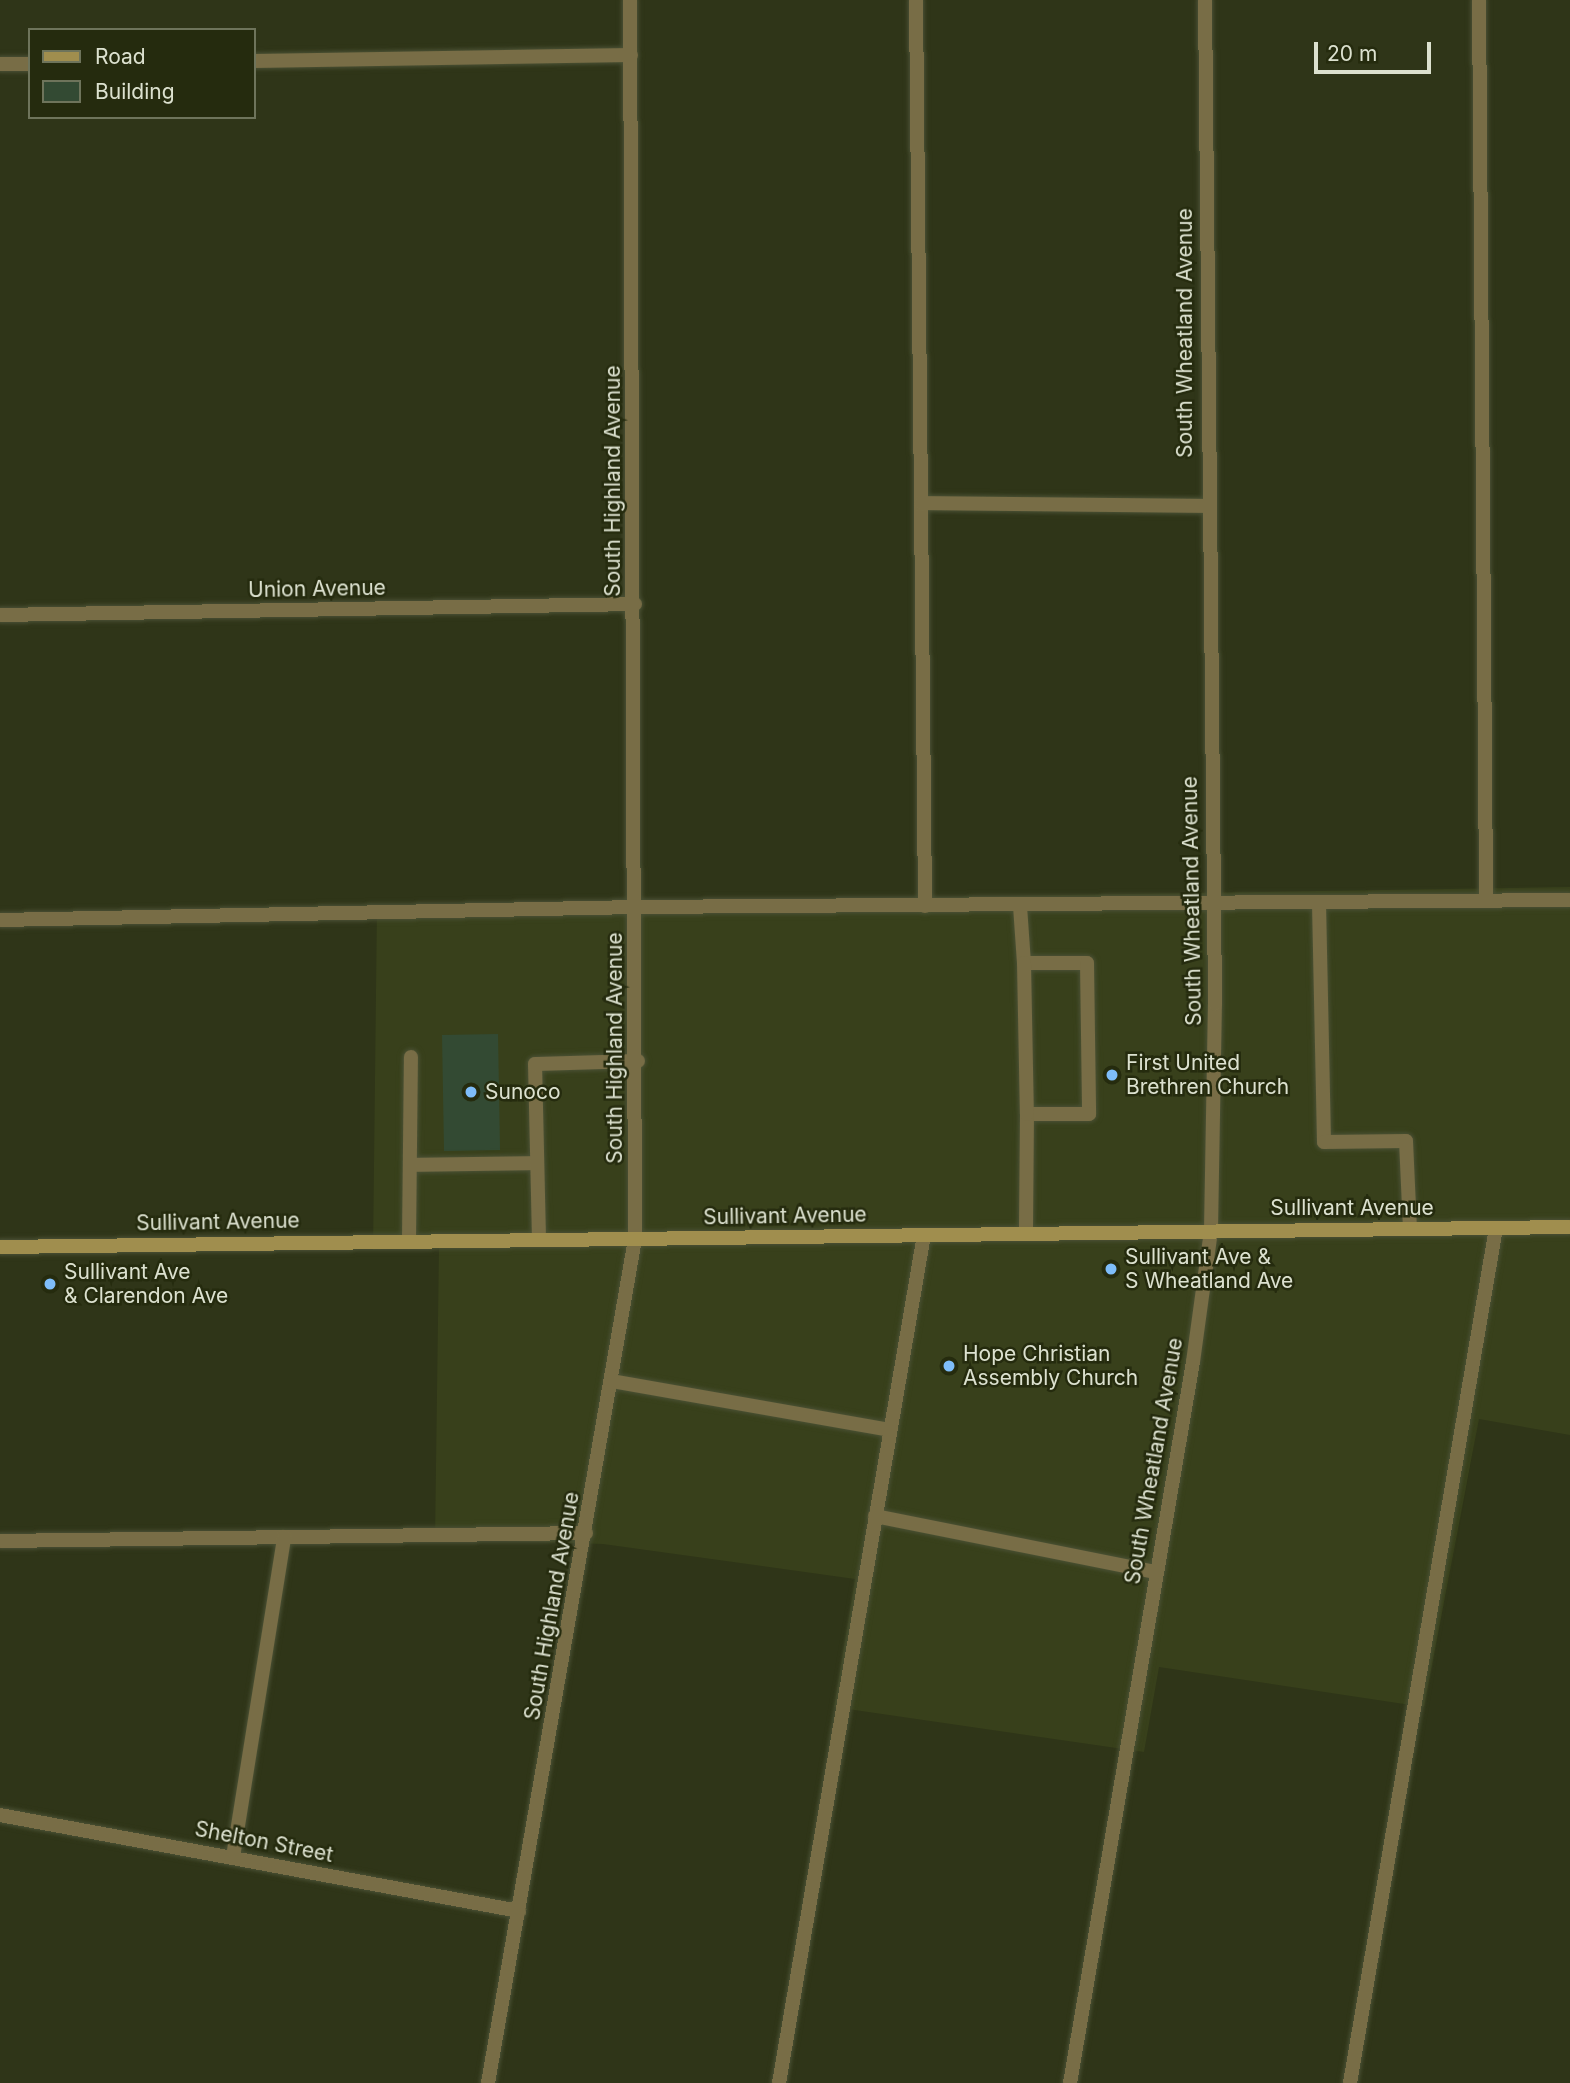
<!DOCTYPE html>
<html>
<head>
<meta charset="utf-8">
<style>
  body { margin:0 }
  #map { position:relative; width:1570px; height:2083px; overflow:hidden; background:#2f3518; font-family:Inter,sans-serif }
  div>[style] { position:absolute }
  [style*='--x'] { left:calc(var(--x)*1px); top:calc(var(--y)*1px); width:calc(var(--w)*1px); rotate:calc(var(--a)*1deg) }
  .built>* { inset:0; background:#38401b }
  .building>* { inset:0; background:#334a33; transform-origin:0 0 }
  .roads { filter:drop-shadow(0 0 2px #4b5135) drop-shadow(0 0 2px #4b5135) }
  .lane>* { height:14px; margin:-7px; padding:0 7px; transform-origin:7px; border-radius:7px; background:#786d46 }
  .street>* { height:14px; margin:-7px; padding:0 7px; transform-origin:7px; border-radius:7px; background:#786d46 }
  .secondary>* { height:14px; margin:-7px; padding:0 7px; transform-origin:7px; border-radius:7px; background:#a08e4e }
  .dots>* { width:19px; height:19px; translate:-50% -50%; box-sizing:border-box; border:4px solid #252b0e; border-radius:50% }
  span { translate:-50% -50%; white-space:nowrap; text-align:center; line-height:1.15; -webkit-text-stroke:5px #252b0e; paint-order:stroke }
  .street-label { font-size:21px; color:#dce1cf }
  .poi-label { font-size:21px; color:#dce1cf }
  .left { translate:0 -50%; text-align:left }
  .legend { position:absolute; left:28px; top:28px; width:228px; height:91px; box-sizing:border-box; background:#252b0e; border:2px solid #6e745b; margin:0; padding:9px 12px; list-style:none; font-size:21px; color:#dce1cf }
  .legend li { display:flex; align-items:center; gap:14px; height:35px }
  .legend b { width:35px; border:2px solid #6e745b }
  .scale { position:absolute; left:1314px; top:42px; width:117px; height:32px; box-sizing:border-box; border:4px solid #dce1cf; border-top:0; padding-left:9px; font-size:21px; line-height:24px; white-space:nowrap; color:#dce1cf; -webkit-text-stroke:5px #252b0e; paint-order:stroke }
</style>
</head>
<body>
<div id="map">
  <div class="built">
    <i style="clip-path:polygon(1570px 887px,1570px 1435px,1479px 1419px,1424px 1707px,1159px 1667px,1144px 1752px,834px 1707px,855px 1579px,603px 1544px,435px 1539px,439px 1246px,373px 1250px,377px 906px)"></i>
  </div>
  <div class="building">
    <i style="left:498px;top:1034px;width:116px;height:56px;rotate:89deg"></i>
  </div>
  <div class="roads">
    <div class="lane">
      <i style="--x:916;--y:0;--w:906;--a:89.43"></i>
      <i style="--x:1479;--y:0;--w:901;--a:89.55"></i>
      <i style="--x:254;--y:61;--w:377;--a:-0.9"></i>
      <i style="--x:0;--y:64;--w:30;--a:0"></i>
      <i style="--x:921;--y:503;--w:286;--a:0.6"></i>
      <i style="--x:1319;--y:903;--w:239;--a:88.8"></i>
      <i style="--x:1324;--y:1142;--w:82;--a:-0.7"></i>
      <i style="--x:1406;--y:1141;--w:88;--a:87.4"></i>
      <i style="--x:1020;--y:906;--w:57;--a:86"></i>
      <i style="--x:1024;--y:963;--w:63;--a:0"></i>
      <i style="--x:1087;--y:963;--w:151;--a:89.2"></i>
      <i style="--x:1089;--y:1114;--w:62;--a:180"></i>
      <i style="--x:1027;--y:1114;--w:120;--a:90.5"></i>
      <i style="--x:0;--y:920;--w:637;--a:-1.17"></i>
      <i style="--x:637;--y:907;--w:933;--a:-0.43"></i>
      <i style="--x:1024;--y:963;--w:151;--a:88.9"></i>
      <i style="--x:410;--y:1165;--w:127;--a:-0.9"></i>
      <i style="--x:539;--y:1239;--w:175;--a:-91.3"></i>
      <i style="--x:535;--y:1064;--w:103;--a:-1.7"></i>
      <i style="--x:409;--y:1241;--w:184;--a:-89.4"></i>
      <i style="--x:612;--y:1381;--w:282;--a:10"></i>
      <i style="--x:875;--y:1516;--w:287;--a:11.3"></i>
      <i style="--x:0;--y:1541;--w:586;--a:-0.78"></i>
      <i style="--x:233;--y:1857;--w:324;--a:-80.9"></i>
      <i style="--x:779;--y:2083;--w:860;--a:-80.3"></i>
      <i style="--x:1350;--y:2083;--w:867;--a:-80.31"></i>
    </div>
    <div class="street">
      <i style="--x:0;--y:615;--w:635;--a:-0.99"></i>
      <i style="--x:0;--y:1815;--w:528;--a:10.48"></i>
      <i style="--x:488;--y:2083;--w:857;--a:-80.12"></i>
      <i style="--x:635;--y:1239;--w:1239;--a:-90.23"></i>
      <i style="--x:1070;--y:2083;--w:731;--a:-80.32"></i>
      <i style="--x:1193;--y:1362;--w:133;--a:-82.2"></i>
      <i style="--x:1211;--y:1230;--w:226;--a:-89"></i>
      <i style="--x:1215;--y:1004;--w:1004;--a:-90.57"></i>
    </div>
    <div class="secondary">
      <i style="--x:0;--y:1247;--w:1570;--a:-0.73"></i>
    </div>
  </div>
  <div class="dots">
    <i style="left:1112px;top:1075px;background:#7ebdf9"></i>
    <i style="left:471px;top:1092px;background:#7ebdf9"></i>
    <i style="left:1111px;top:1269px;background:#7ebdf9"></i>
    <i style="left:50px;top:1284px;background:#7ebdf9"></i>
    <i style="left:949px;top:1366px;background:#7ebdf9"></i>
  </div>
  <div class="street-label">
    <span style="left:1185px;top:333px;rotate:-90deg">South Wheatland Avenue</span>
    <span style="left:613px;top:481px;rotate:-90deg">South Highland Avenue</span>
    <span style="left:317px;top:589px;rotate:-1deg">Union Avenue</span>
    <span style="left:1192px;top:901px;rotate:-91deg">South Wheatland Avenue</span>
    <span style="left:615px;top:1048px;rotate:-90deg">South Highland Avenue</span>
    <span style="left:1352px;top:1208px">Sullivant Avenue</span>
    <span style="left:785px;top:1216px;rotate:-1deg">Sullivant Avenue</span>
    <span style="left:218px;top:1222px;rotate:-1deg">Sullivant Avenue</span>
    <span style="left:1154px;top:1461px;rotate:-80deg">South Wheatland Avenue</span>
    <span style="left:552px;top:1606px;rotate:-80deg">South Highland Avenue</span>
    <span style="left:264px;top:1842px;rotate:11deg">Shelton Street</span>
  </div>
  <div class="poi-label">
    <span class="left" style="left:1126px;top:1075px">First United<br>Brethren Church</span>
    <span class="left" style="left:485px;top:1092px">Sunoco</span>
    <span class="left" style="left:1125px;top:1269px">Sullivant Ave &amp;<br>S Wheatland Ave</span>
    <span class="left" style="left:64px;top:1284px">Sullivant Ave<br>&amp; Clarendon Ave</span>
    <span class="left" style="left:963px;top:1366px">Hope Christian<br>Assembly Church</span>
  </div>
  <ul class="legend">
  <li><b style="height:9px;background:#a08e4e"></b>Road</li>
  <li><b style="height:19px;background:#334a33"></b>Building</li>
  </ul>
  <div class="scale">20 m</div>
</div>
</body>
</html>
